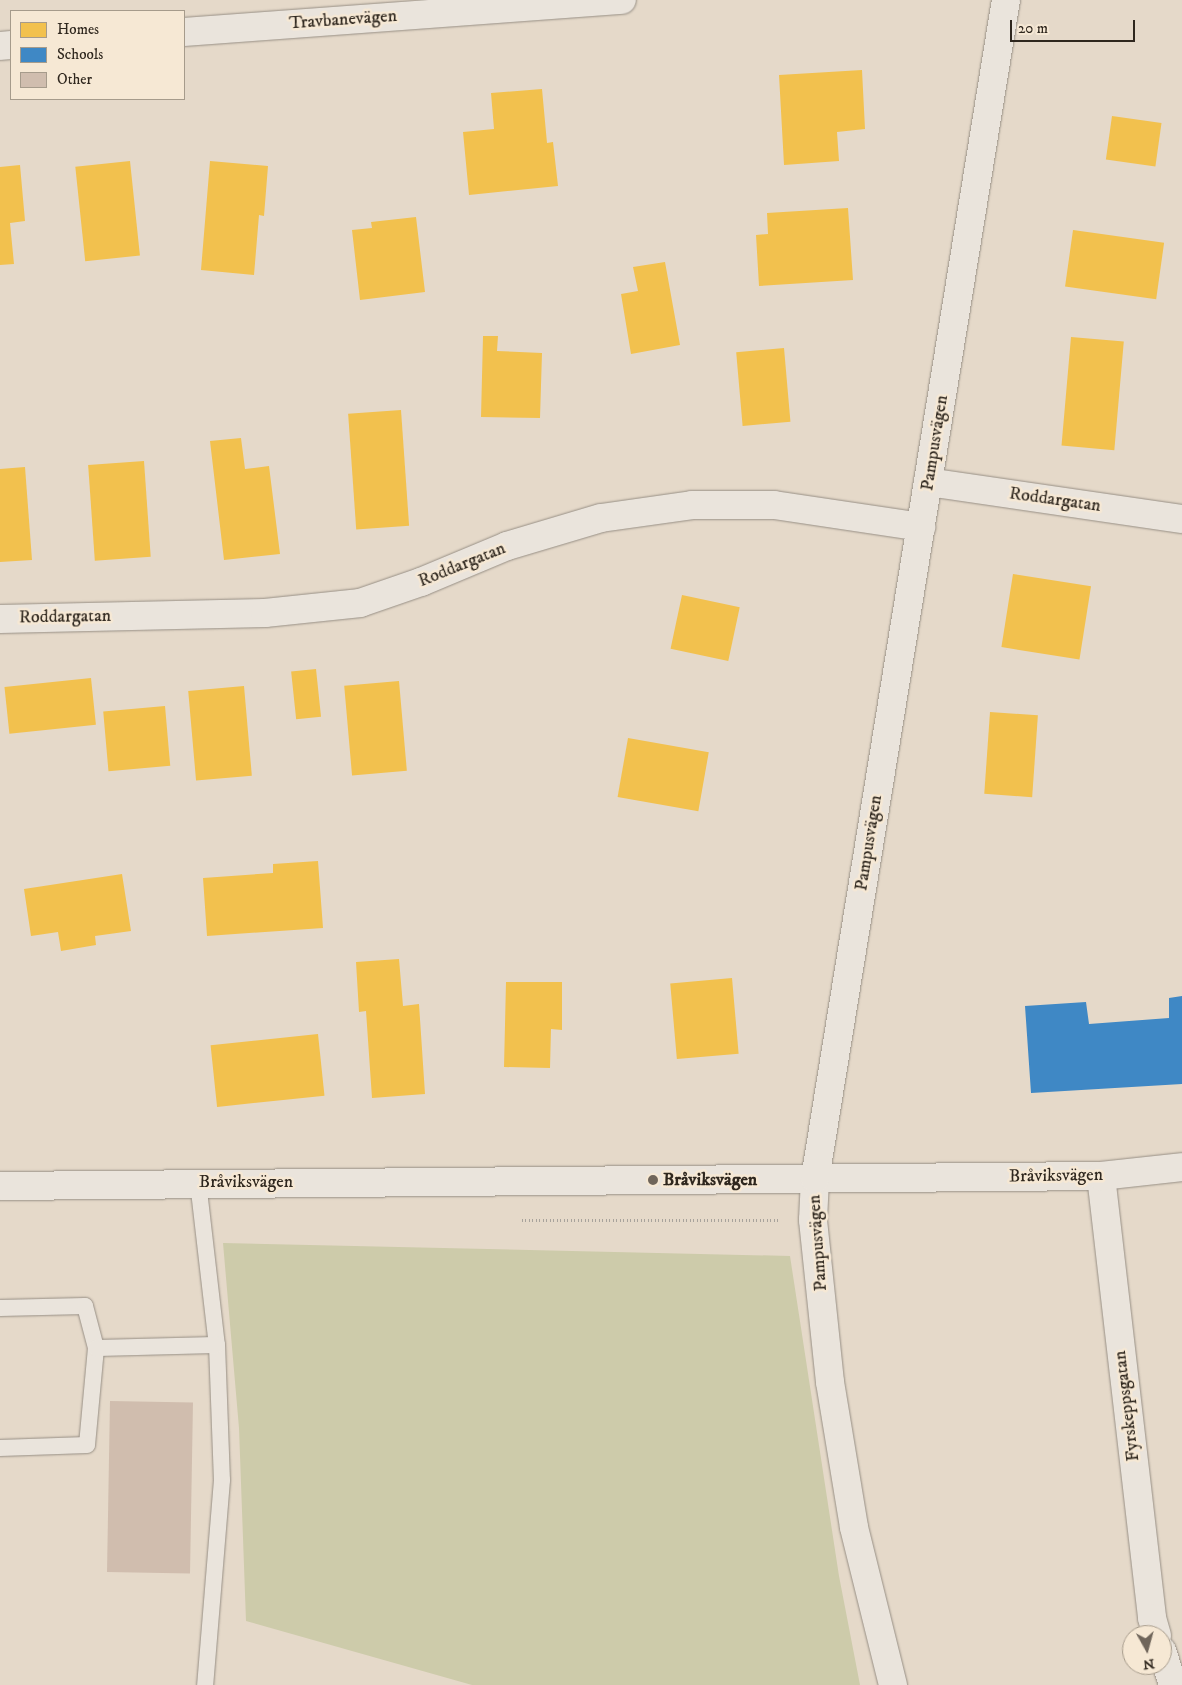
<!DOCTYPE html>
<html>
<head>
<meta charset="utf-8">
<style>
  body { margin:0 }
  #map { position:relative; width:1182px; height:1685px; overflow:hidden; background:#e5d9c9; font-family:"IM FELL DW Pica",serif }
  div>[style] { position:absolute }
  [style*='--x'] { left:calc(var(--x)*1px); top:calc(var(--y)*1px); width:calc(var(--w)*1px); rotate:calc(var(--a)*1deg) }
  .green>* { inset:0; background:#cdcbaa }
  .homes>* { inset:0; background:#f2c14e; transform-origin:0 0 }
  .schools>* { inset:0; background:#3f88c5 }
  .building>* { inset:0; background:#d0bdae; transform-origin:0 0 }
  .path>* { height:3px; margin-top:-1.5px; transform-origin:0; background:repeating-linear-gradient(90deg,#a8a39c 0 1px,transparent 0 3.5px) }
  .roads { filter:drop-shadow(0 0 1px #978f85) drop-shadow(0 0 1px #978f85) }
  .service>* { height:16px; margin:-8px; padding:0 8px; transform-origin:8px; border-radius:8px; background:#eae4dc }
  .minor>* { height:28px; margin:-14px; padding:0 14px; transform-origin:14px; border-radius:14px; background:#eae4dc }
  .dots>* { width:14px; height:14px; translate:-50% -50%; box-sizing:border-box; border:2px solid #f6e8d4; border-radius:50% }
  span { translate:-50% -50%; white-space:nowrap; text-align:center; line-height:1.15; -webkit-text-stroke:5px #f6e8d4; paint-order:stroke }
  .street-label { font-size:18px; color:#2f271e }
  .poi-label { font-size:18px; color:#2f271e; font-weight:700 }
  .left { translate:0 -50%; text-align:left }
  .legend { position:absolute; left:10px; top:10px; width:175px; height:90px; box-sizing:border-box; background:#f6e8d4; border:1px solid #a69b8b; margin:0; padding:6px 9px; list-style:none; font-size:15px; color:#2f271e }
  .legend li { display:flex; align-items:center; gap:10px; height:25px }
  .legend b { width:25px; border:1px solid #a69b8b }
  .north { position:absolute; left:1122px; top:1625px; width:50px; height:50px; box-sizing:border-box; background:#f6e8d4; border:1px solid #a69b8b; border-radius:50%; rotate:173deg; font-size:14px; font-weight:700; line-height:20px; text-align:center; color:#2f271e }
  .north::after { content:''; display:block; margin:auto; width:18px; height:22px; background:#6f655a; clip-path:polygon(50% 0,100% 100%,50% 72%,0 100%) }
  .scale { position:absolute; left:1010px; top:20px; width:125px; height:22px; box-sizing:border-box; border:2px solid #2f271e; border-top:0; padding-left:6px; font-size:15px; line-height:18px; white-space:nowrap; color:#2f271e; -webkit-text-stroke:4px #f6e8d4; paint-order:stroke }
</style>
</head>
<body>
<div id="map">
  <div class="green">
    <i style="clip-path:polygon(223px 1243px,790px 1256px,839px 1576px,860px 1685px,472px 1685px,246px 1621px,239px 1428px)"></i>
  </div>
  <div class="homes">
    <i style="clip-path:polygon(862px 70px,865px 129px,837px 132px,839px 161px,784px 165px,779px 75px)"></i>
    <i style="clip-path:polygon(542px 89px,547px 143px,553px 142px,558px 186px,469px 195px,463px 132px,494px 129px,491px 93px)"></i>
    <i style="left:1112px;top:116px;width:50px;height:44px;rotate:8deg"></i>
    <i style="left:130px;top:161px;width:95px;height:55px;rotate:84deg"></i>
    <i style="clip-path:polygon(210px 161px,268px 166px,264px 216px,259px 215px,254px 275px,201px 270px)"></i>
    <i style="clip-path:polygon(20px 165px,25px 221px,10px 223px,14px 264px,0 265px,0 167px)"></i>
    <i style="clip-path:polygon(848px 208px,853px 280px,759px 286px,756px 235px,768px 234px,767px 213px)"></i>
    <i style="clip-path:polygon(416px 217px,425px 292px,360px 300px,352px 230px,372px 228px,371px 222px)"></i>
    <i style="left:1073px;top:230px;width:92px;height:57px;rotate:8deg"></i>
    <i style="clip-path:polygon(665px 262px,680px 345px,631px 354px,621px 294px,638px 291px,633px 267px)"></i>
    <i style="clip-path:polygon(483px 336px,498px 336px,497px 351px,542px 353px,540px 418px,481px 417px)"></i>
    <i style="left:1071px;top:337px;width:53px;height:109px;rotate:5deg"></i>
    <i style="left:784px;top:348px;width:74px;height:48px;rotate:85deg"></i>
    <i style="left:401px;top:410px;width:116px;height:53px;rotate:86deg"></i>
    <i style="clip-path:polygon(241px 438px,245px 469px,269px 466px,280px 554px,224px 560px,210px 441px)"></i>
    <i style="left:144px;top:461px;width:96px;height:56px;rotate:86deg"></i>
    <i style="clip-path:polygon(25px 467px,32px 560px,0 562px,0 469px)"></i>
    <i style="left:1013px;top:574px;width:79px;height:74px;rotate:9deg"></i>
    <i style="left:682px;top:595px;width:59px;height:55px;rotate:12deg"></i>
    <i style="left:316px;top:669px;width:48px;height:25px;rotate:84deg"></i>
    <i style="left:91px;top:678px;width:47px;height:87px;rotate:84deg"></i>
    <i style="left:399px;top:681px;width:90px;height:55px;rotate:85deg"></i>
    <i style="left:244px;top:686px;width:90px;height:56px;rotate:85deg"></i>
    <i style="left:165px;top:706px;width:60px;height:62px;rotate:85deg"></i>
    <i style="left:990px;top:712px;width:48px;height:82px;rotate:4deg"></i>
    <i style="left:628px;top:738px;width:82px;height:60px;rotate:10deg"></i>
    <i style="clip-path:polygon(318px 861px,323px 928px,207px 936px,203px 878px,273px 873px,273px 864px)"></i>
    <i style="clip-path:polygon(122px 874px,131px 931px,95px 936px,96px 945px,61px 951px,58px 932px,31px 936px,24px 889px)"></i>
    <i style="clip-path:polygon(399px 959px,403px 1006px,419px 1004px,425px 1094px,372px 1098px,366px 1011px,359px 1012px,356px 962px)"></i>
    <i style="left:732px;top:978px;width:76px;height:62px;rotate:85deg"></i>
    <i style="clip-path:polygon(506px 982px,562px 982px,562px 1030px,551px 1029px,550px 1068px,504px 1067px)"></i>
    <i style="left:318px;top:1034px;width:62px;height:108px;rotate:84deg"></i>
  </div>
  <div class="schools">
    <i style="clip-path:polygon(1182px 996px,1182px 1084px,1031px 1093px,1025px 1006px,1086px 1002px,1089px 1024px,1169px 1018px,1169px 998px)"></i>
  </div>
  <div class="building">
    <i style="left:110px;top:1401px;width:83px;height:171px;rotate:1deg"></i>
  </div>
  <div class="path">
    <i style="--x:522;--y:1220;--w:256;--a:0"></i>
  </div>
  <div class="roads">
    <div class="service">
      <i style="--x:198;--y:1182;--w:164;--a:83.4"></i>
      <i style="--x:217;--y:1345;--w:135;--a:87.9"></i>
      <i style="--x:222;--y:1480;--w:206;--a:94.7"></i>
      <i style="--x:0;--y:1308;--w:85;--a:-1.3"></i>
      <i style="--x:85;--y:1306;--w:43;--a:75.3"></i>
      <i style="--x:96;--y:1348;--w:97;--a:95.3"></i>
      <i style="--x:87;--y:1445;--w:87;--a:178"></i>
      <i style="--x:96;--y:1348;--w:121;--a:-1.4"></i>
    </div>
    <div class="minor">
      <i style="--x:184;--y:32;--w:439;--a:-4.2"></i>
      <i style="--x:0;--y:46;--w:11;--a:-5"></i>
      <i style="--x:928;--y:482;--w:257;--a:8.3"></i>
      <i style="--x:0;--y:619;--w:265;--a:-1.3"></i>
      <i style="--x:265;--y:613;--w:96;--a:-6"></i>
      <i style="--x:360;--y:603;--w:65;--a:-19"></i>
      <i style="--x:421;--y:582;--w:93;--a:-22.7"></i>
      <i style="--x:507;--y:546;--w:98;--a:-16.6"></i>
      <i style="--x:601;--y:518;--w:92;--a:-8.1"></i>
      <i style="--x:692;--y:505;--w:82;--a:0"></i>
      <i style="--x:774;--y:505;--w:149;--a:8.5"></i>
      <i style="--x:1101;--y:1176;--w:445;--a:83.4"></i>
      <i style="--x:1152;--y:1618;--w:18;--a:74"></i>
      <i style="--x:0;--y:1186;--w:1101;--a:-0.52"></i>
      <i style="--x:1101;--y:1176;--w:81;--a:-6.3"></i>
      <i style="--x:1162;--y:1651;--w:36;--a:72"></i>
      <i style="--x:893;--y:1685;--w:163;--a:-103.9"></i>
      <i style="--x:854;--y:1527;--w:147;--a:-99.4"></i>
      <i style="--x:830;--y:1382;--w:163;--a:-96"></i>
      <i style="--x:813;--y:1220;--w:41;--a:-87.2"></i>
      <i style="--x:815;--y:1179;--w:1194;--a:-80.8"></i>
    </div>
  </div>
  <div class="dots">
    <i style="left:653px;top:1180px;background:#6f655a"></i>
  </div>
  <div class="street-label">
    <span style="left:343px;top:20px;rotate:-4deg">Travbanevägen</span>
    <span style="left:935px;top:443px;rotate:-81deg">Pampusvägen</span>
    <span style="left:1055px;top:500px;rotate:8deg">Roddargatan</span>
    <span style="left:462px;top:565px;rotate:-22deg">Roddargatan</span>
    <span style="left:65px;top:617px;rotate:-1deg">Roddargatan</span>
    <span style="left:869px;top:843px;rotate:-81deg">Pampusvägen</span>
    <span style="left:1056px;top:1176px;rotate:-1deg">Bråviksvägen</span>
    <span style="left:246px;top:1182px">Bråviksvägen</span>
    <span style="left:818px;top:1243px;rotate:-94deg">Pampusvägen</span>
    <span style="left:1127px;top:1406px;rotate:-97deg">Fyrskeppsgatan</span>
  </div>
  <div class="poi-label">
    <span class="left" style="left:663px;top:1180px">Bråviksvägen</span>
  </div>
  <ul class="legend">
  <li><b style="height:14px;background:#f2c14e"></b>Homes</li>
  <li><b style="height:14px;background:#3f88c5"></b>Schools</li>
  <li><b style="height:14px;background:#d0bdae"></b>Other</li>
  </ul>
  <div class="north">N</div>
  <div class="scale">20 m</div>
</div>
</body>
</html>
